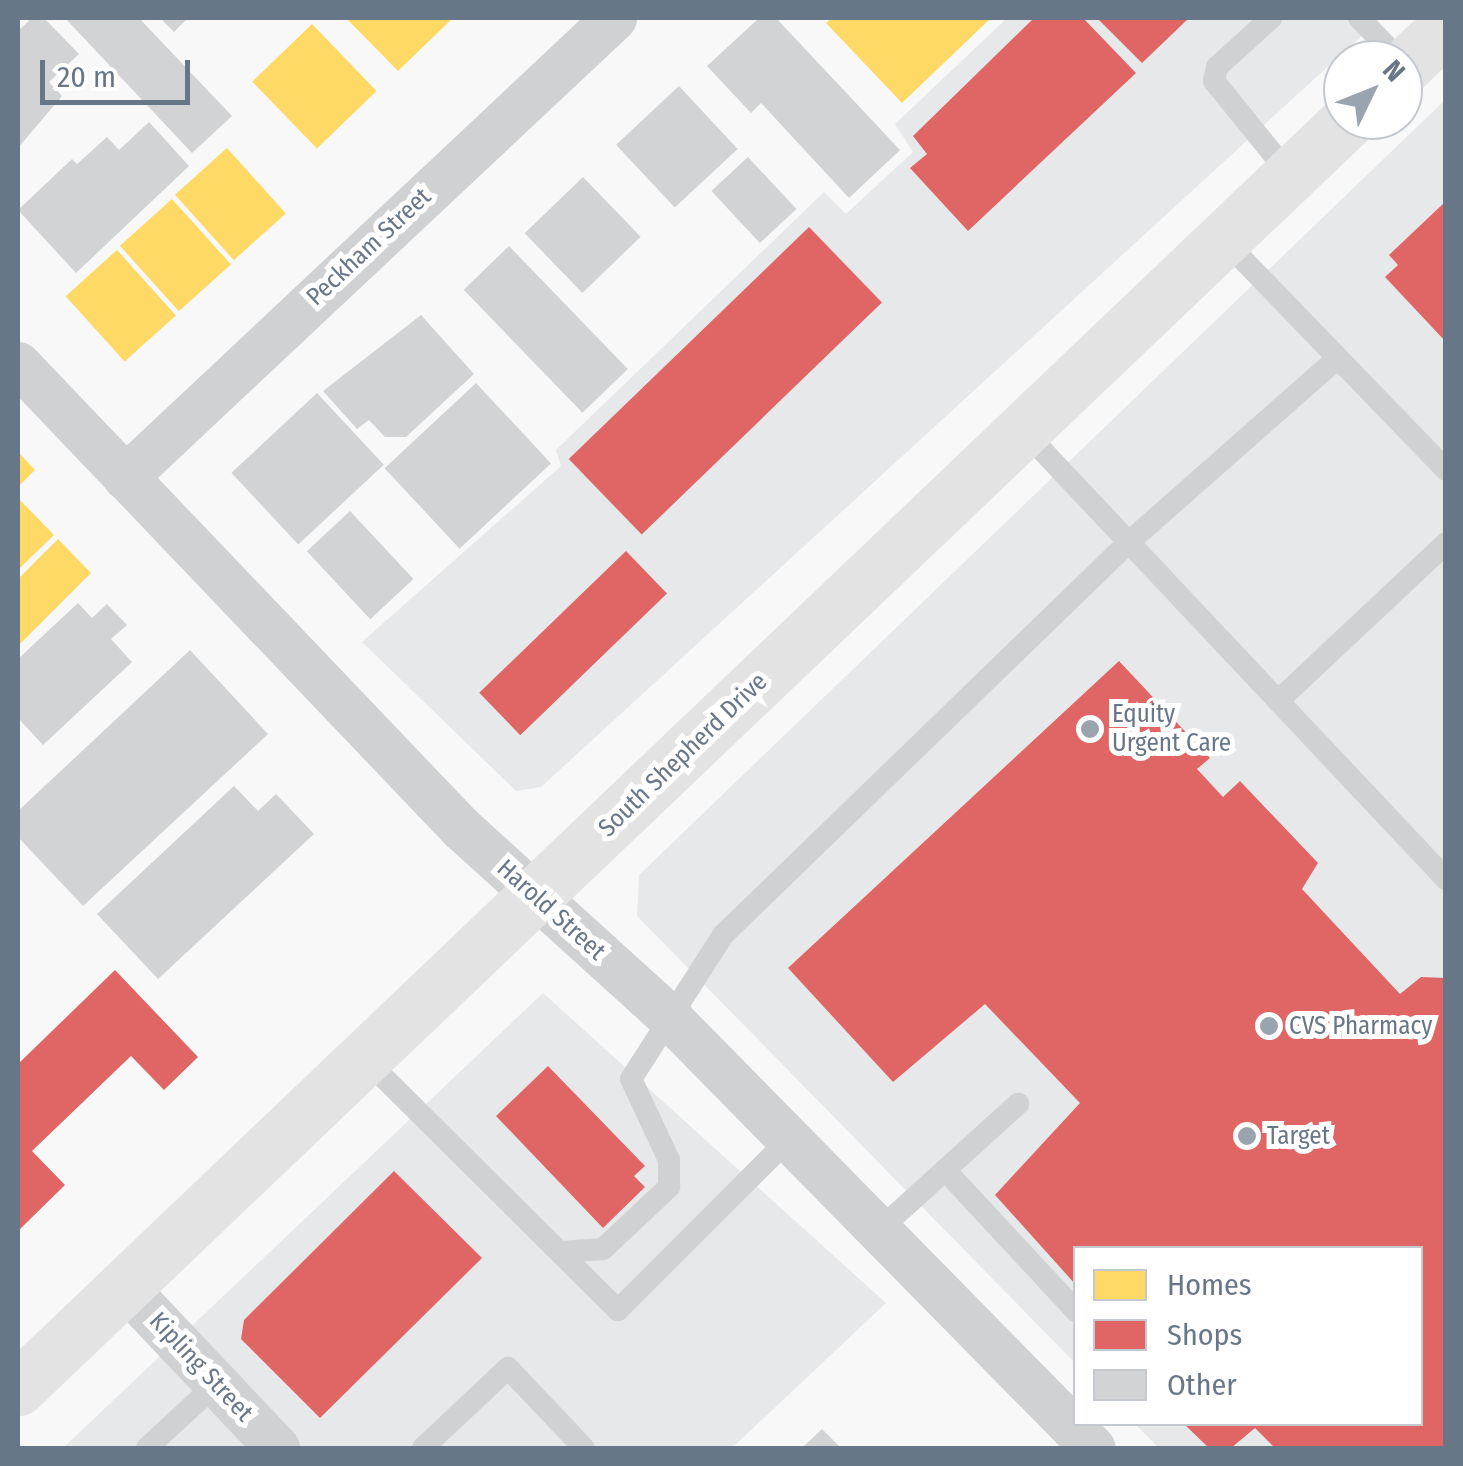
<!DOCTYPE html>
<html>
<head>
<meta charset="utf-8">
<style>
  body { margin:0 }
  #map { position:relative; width:1463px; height:1466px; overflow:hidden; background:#f8f8f8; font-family:"Fira Sans Condensed",sans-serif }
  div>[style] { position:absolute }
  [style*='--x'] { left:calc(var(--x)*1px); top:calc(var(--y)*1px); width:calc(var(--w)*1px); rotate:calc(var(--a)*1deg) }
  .built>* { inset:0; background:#e7e8e9 }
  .homes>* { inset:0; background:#ffd966; transform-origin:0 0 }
  .shops>* { inset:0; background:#e06666; transform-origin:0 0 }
  .building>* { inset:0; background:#d2d3d4; transform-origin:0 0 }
  .service>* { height:22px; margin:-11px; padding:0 11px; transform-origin:11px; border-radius:11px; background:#d0d1d3 }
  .minor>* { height:45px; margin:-22.5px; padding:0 22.5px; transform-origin:22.5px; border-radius:22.5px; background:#d0d1d3 }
  .primary>* { height:55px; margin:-27.5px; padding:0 27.5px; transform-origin:27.5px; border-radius:27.5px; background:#e3e3e4 }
  .dots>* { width:28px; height:28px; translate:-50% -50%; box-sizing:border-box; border:5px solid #fff; border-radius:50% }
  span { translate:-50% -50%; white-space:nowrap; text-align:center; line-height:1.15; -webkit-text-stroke:10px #fff; paint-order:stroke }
  .street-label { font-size:25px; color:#687788 }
  .poi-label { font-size:25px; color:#687788 }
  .left { translate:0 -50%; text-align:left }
  .frame { position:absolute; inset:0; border:20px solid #687788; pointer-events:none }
  .legend { position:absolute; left:1073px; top:1246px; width:350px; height:180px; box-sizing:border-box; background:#fff; border:2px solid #c3c9cf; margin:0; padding:12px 18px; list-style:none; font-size:30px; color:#687788 }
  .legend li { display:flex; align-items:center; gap:20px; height:50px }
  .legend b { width:50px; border:2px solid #c3c9cf }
  .north { position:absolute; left:1323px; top:40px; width:100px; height:100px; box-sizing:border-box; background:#fff; border:2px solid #c3c9cf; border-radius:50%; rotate:47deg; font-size:28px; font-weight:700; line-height:40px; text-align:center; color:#687788 }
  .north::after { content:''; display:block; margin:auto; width:35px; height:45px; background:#9aa4af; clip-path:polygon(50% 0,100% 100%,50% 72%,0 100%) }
  .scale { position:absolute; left:40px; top:60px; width:150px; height:45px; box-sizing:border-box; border:5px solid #687788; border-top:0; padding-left:12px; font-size:30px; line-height:35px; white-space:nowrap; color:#687788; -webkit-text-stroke:8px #fff; paint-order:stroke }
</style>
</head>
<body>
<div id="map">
  <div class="built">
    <i style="clip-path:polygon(1007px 18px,1381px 18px,541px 787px,516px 791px,362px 642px,561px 466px,556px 450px,824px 192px,846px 214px,913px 152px,895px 124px)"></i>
    <i style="clip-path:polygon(1445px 100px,1445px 1448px,1159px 1448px,1135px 1424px,1420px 1424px,1420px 1248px,1076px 1248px,1075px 1363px,637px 916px,639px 875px)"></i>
    <i style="clip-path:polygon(543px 993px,886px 1303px,732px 1448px,63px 1448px)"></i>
  </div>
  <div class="homes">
    <i style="clip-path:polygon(346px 18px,453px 18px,398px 71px)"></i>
    <i style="clip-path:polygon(832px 18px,991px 18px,902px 103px,826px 23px)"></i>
    <i style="left:312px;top:24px;width:93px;height:83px;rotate:46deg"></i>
    <i style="left:227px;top:148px;width:88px;height:70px;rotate:48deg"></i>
    <i style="left:172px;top:199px;width:88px;height:70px;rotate:48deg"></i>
    <i style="left:117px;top:250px;width:88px;height:69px;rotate:48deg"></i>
    <i style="clip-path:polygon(18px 452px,35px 470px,18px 487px)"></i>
    <i style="clip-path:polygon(20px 500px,54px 535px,18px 570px,18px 503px)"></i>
    <i style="clip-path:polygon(58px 539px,91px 573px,18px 646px,18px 579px)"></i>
  </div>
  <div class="shops">
    <i style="clip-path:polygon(1034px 18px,1083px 18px,1136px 73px,968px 231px,910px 168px,927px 154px,913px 136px)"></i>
    <i style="clip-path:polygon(1097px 18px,1189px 18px,1142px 63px)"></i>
    <i style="clip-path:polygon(1446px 201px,1446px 342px,1385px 277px,1398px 265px,1389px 255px)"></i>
    <i style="left:809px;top:227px;width:105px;height:334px;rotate:46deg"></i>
    <i style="left:626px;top:551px;width:59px;height:204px;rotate:46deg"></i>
    <i style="clip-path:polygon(1119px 661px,1210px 758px,1197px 769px,1223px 797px,1240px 781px,1318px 863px,1302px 889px,1400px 994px,1421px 977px,1446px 978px,1446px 1448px,1275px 1448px,1255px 1428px,1231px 1448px,1209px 1448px,1184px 1424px,1420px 1424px,1420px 1248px,1076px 1248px,1076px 1285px,995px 1195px,1080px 1103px,985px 1004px,893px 1082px,788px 968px)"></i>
    <i style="clip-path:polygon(115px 970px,198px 1057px,164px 1090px,131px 1056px,32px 1151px,65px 1185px,18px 1231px,18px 1064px)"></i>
    <i style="clip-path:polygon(548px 1066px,645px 1166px,634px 1176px,645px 1187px,603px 1228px,496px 1116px)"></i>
    <i style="clip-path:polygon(394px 1171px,482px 1258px,320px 1418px,241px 1339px,244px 1320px)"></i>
  </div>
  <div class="building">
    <i style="clip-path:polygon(32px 18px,44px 18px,79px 54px,49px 82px,62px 96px,18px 148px,18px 31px)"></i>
    <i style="clip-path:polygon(65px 18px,139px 18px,232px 116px,192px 153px)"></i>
    <i style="clip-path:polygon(160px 18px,188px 18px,174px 32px)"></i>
    <i style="clip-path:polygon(759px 18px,776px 18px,900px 150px,849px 198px,761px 103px,751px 113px,707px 66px)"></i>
    <i style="left:679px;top:86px;width:86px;height:86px;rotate:47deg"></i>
    <i style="clip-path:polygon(149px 122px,189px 166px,76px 273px,18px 210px,72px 159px,77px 164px,107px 137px,119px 150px)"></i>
    <i style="left:748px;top:157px;width:71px;height:50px;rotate:47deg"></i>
    <i style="left:583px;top:177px;width:83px;height:81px;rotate:46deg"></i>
    <i style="left:509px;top:246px;width:171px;height:63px;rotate:46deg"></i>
    <i style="clip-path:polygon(421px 315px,474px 374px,406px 437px,385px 437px,369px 420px,357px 429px,323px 391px)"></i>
    <i style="left:476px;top:383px;width:110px;height:125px;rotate:47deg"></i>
    <i style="left:317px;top:393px;width:98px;height:117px;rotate:47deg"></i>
    <i style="left:350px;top:511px;width:93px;height:59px;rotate:47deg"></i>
    <i style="clip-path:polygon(78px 603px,92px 618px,107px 604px,127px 625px,111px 639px,132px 662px,43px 745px,18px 718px,18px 659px)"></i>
    <i style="clip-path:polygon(190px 650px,268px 734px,83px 906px,18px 837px,18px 811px)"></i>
    <i style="clip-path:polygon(234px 786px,258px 811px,276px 794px,314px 834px,158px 979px,97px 914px)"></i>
    <i style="clip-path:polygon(822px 1429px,841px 1448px,802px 1448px)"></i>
  </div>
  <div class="service">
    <i style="--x:1271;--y:18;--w:73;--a:137.8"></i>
    <i style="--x:1217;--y:67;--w:14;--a:102"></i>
    <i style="--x:1214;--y:81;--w:121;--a:51"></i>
    <i style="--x:1359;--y:18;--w:59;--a:45.7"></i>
    <i style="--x:1223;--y:239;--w:321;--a:46"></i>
    <i style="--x:1023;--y:430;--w:617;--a:46.71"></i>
    <i style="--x:1278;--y:701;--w:231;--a:-43.2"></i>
    <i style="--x:364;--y:1058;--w:358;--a:44.8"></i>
    <i style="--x:618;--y:1310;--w:242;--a:-45"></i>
    <i style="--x:946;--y:1171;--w:191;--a:47.1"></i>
    <i style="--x:879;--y:1230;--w:188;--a:-42.2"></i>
    <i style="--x:561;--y:1252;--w:42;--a:-4.1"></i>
    <i style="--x:603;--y:1249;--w:91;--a:-43.2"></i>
    <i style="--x:669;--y:1187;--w:27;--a:-90"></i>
    <i style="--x:669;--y:1160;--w:89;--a:-115.1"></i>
    <i style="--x:631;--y:1079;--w:171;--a:-57.4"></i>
    <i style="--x:723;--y:935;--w:565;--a:-44.07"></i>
    <i style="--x:1129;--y:542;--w:278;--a:-41.4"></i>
    <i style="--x:147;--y:1448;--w:94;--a:-42.8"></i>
    <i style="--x:423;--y:1448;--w:117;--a:-43.3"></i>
    <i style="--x:508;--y:1368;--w:110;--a:46.5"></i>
  </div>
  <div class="minor">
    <i style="--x:18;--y:364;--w:642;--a:46.33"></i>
    <i style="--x:461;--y:828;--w:278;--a:42.2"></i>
    <i style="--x:667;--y:1015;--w:607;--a:45.47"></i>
    <i style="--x:125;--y:477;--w:671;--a:-43.19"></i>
    <i style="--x:124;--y:1286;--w:223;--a:46.6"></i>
  </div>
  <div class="primary">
    <i style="--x:1403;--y:68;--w:59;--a:-43.6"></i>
    <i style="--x:18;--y:1388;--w:1838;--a:-43.63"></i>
  </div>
  <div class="dots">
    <i style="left:1090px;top:729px;background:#9aa4af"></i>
    <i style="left:1269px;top:1026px;background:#9aa4af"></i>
    <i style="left:1247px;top:1136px;background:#9aa4af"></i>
  </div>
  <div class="street-label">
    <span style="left:369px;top:247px;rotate:-43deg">Peckham Street</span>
    <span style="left:683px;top:755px;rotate:-44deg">South Shepherd Drive</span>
    <span style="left:551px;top:910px;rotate:42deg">Harold Street</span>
    <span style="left:201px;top:1367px;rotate:47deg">Kipling Street</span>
  </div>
  <div class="poi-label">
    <span class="left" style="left:1112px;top:729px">Equity<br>Urgent Care</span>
    <span class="left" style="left:1289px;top:1026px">CVS Pharmacy</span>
    <span class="left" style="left:1267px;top:1136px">Target</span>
  </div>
  <div class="frame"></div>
  <ul class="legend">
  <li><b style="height:28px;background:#ffd966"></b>Homes</li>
  <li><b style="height:28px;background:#e06666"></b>Shops</li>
  <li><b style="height:28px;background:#d2d3d4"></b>Other</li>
  </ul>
  <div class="north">N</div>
  <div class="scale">20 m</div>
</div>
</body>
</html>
